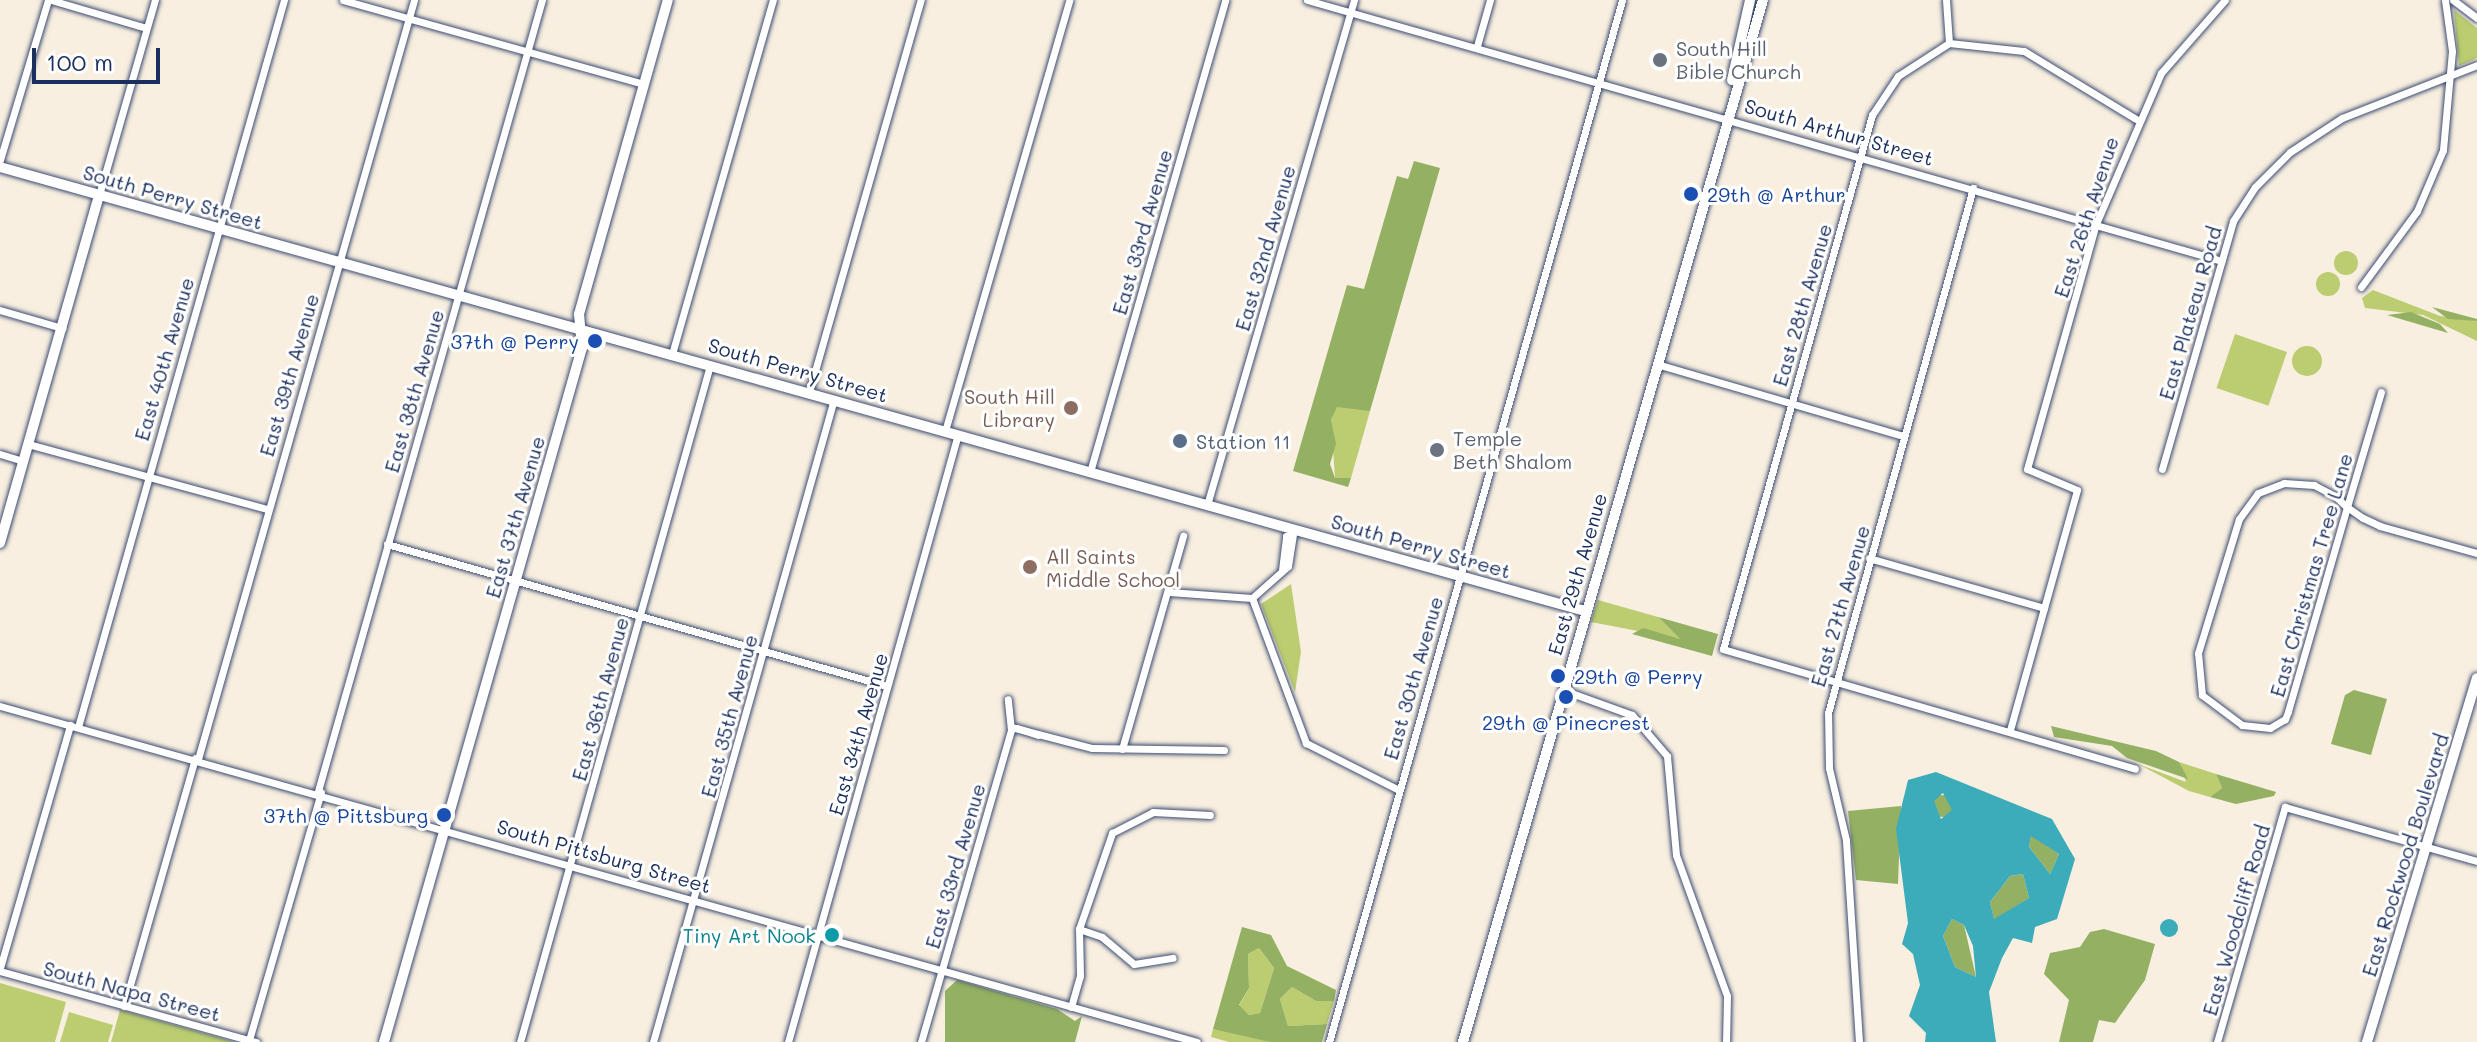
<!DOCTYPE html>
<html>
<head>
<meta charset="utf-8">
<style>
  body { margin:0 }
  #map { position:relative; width:2477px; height:1042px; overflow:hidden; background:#f8efe0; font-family:Mali,sans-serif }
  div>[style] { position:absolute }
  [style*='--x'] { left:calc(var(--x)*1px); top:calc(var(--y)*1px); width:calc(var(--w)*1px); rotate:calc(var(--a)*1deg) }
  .green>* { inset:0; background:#bbcd70; transform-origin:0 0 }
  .round { border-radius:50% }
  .forest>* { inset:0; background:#94b062 }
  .water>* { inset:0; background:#3cabba }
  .roads { filter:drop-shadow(0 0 2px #3c4c72) drop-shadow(0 0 2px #3c4c72) }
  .street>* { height:7px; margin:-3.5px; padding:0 3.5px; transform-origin:3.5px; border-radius:3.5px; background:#fff }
  .secondary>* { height:10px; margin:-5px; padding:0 5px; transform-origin:5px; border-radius:5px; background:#fff }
  .dots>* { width:22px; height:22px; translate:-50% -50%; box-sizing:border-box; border:4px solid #fff; border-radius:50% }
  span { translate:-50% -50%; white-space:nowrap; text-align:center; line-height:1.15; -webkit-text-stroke:6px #fff; paint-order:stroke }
  .worship-label { font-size:20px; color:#5b616d }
  .left { translate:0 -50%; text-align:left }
  .street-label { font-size:20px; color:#1b2f5e }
  .transit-label { font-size:20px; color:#164399 }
  .right { translate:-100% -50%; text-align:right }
  .education-label { font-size:20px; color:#785e54 }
  .service-label { font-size:20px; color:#4e5e75 }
  .culture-label { font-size:20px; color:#0d838f }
  .scale { position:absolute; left:32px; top:48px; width:128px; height:36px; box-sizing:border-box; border:4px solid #1b2f5e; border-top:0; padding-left:10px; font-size:24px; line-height:28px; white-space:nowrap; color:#1b2f5e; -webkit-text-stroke:6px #fff; paint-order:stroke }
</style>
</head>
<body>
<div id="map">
  <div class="green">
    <i style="clip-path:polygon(2454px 10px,2477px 28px,2477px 58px,2459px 66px)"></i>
    <i class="round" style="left:2334px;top:251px;width:24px;height:24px"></i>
    <i class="round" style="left:2316px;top:272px;width:24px;height:24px"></i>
    <i style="clip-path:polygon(2373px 290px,2440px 316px,2477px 321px,2477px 341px,2423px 315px,2365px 308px,2362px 298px)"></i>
    <i style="left:2235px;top:334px;width:55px;height:57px;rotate:19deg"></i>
    <i class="round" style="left:2292px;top:346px;width:30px;height:30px"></i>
    <i style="clip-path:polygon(1352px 404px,1370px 411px,1351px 478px,1335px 478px,1331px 420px,1336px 407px)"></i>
    <i style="clip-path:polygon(1291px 584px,1301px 652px,1295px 692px,1261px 604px)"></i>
    <i style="clip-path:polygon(1598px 600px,1658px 617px,1680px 639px,1591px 622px)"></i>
    <i style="clip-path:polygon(2179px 762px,2216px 774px,2222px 788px,2210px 797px,2189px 791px,2138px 764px,2186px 782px)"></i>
    <i style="clip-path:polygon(1259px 948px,1274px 968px,1260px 1013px,1249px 1015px,1239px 1006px,1249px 988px,1248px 954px)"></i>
    <i style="clip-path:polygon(0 983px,66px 1002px,55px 1042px,0 1042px)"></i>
    <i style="clip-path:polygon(1292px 987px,1316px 1001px,1334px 1001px,1327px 1024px,1288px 1026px,1280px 999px)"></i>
    <i style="clip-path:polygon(120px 1010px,235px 1042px,111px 1042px)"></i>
    <i style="clip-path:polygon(69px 1012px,113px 1025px,108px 1042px,60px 1042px)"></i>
    <i style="clip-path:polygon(1213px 1029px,1248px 1033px,1270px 1042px,1229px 1042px,1211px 1037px)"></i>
  </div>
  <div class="forest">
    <i style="clip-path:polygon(1414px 161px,1440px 168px,1370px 411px,1337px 407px,1331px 420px,1336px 444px,1330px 464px,1335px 478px,1351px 478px,1348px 487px,1293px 471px,1347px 285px,1364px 289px,1397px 176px,1408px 179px)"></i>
    <i style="clip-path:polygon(2432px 307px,2477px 319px,2477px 321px,2448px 319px)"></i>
    <i style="clip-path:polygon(2411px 312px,2440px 324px,2448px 333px,2387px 315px)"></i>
    <i style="clip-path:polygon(1658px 617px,1718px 634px,1712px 656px,1632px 634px,1643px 628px,1680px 639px)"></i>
    <i style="clip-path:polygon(2354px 690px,2387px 699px,2371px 755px,2331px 744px,2345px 695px)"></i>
    <i style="clip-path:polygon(2051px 726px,2156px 751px,2179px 762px,2188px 779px,2127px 758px,2112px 746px,2054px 737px)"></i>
    <i style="clip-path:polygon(2216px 774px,2276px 792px,2274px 796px,2236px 804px,2210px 797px,2222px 788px)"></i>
    <i class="round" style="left:1932px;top:795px;width:22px;height:22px"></i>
    <i style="clip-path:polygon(1901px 806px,1898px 884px,1856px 880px,1848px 811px)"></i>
    <i style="clip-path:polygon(2031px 835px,2059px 854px,2050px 874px,2029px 847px)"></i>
    <i style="clip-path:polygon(2023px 874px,2029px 898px,1994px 920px,1990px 902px,2010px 876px)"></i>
    <i style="clip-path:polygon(1952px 919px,1964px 925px,1976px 977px,1955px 967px,1943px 936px)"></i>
    <i style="clip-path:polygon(evenodd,1242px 927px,1271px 935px,1287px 966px,1336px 990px,1334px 1001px,1316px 1001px,1292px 987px,1280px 999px,1288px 1026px,1327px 1024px,1322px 1042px,1270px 1042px,1213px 1029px,1242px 927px,1259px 948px,1274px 968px,1260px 1013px,1249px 1015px,1239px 1005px,1249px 988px,1248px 954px,1259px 948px)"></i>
    <i style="clip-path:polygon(2104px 929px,2155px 944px,2145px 980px,2115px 1023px,2099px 1020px,2093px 1042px,2059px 1042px,2069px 1000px,2044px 974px,2050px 953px,2080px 947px,2090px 932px)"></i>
    <i style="clip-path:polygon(957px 980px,1057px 1009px,1075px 1021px,1082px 1016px,1075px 1042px,945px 1042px,945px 991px)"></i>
  </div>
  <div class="water">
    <i style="clip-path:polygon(evenodd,1936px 772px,2052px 819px,2075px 859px,2057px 919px,2035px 927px,2032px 943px,2013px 938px,2002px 958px,1989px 992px,1996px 1042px,1925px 1042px,1926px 1033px,1909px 1016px,1920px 985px,1913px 954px,1902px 944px,1908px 923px,1896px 829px,1908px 780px,1936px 772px,1943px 793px,1952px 810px,1941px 819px,1934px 801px,1943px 793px,1936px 772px,2031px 836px,2059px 854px,2050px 874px,2029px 847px,2031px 836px,1936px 772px,2023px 874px,2029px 898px,1994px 919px,1990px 902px,2010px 876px,2023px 874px,1936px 772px,1952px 919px,1964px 925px,1973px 946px,1976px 977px,1955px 967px,1943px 936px,1952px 919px)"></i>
    <i class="round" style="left:2160px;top:919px;width:18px;height:18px"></i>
  </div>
  <div class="roads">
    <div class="street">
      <i style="--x:51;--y:0;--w:99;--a:16.4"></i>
      <i style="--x:343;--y:0;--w:312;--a:15.6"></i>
      <i style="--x:1307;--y:0;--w:951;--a:15.92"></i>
      <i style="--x:1946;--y:0;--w:43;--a:86"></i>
      <i style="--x:1949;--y:43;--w:61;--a:147.1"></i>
      <i style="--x:1898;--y:76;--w:47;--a:123.7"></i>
      <i style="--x:1872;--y:115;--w:554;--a:105.59"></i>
      <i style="--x:1723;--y:649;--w:429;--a:16.2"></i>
      <i style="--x:2453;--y:0;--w:30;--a:37"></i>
      <i style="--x:1949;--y:43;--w:75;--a:6.1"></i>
      <i style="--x:2024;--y:51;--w:131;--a:31.3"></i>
      <i style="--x:1477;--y:46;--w:48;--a:-74.2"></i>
      <i style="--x:0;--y:160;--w:167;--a:-73.3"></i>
      <i style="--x:99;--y:195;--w:203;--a:-74"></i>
      <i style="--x:2361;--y:287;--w:94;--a:-53.6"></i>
      <i style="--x:2417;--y:211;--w:66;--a:-66.9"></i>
      <i style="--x:2443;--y:150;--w:99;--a:-84.8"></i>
      <i style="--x:2452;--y:51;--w:51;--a:-97.8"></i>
      <i style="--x:0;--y:310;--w:65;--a:16.2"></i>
      <i style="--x:672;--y:354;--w:368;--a:-74.1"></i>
      <i style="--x:1657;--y:364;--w:257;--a:16.3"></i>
      <i style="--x:809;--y:392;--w:408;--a:-74.1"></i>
      <i style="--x:2381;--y:392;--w:120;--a:106.5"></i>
      <i style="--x:2347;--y:507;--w:213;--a:106.1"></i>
      <i style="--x:2288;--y:712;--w:8;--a:113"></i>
      <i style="--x:2285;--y:719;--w:17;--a:149"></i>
      <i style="--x:2270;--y:728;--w:28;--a:-174"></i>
      <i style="--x:2242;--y:725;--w:50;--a:-143.1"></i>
      <i style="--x:2202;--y:695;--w:42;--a:-95.4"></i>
      <i style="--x:2198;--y:653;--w:140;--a:-73"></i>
      <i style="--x:2239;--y:519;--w:32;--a:-54"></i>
      <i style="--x:2258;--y:493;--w:28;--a:-21"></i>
      <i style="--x:2284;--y:483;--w:30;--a:4"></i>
      <i style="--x:2314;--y:485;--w:24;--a:28"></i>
      <i style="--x:2335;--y:496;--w:16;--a:43"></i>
      <i style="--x:2347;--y:507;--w:19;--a:35"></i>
      <i style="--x:2363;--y:518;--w:19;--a:25"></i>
      <i style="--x:2380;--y:526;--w:101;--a:15.6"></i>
      <i style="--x:945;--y:431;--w:448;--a:-73.9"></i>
      <i style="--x:28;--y:444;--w:249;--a:15.2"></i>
      <i style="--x:0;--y:454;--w:24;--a:17"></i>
      <i style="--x:2162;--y:469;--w:258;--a:-74"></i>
      <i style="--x:2233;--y:221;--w:40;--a:-57.1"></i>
      <i style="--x:2255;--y:187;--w:49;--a:-45"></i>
      <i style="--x:2290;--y:152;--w:62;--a:-33.2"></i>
      <i style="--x:2342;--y:118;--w:145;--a:-21.4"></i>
      <i style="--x:1090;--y:472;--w:491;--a:-74"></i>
      <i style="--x:1207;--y:505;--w:526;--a:-73.77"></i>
      <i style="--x:387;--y:544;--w:520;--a:15.85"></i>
      <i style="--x:1869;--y:558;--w:182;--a:15.9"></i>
      <i style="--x:1282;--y:570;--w:34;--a:-83"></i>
      <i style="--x:1286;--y:536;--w:6;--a:-9"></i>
      <i style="--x:1169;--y:592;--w:83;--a:4.1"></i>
      <i style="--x:1252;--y:598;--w:48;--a:-41.6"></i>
      <i style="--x:1288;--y:566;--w:36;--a:-81"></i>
      <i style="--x:1252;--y:598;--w:155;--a:69.6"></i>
      <i style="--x:1306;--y:743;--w:102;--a:26.8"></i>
      <i style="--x:1563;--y:690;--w:73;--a:19.9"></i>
      <i style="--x:1632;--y:715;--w:54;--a:49.5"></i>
      <i style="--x:1667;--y:756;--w:99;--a:84.8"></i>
      <i style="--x:1676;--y:855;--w:150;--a:70.1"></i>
      <i style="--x:1727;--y:996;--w:46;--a:91.2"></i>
      <i style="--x:0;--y:706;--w:1243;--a:15.68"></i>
      <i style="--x:78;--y:727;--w:756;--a:-74.18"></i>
      <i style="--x:1011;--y:727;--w:84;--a:14.5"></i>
      <i style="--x:1092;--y:748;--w:132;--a:0.9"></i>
      <i style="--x:1017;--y:728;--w:22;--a:18"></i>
      <i style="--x:2010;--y:730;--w:249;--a:-74.4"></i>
      <i style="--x:2077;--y:490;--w:54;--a:-157.2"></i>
      <i style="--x:2027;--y:469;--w:255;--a:-74.3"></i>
      <i style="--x:2096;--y:224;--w:164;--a:-66.7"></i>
      <i style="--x:2161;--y:73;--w:97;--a:-48.8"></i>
      <i style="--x:1122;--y:749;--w:222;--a:-74"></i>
      <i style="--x:198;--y:759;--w:789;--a:-74.11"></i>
      <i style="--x:318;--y:791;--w:822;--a:-74.19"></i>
      <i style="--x:1079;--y:929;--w:24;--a:19"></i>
      <i style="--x:1102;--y:937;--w:42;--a:40.2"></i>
      <i style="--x:1134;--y:964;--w:39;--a:-9"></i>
      <i style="--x:0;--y:968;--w:253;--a:-73.9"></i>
      <i style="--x:0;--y:971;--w:266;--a:15.5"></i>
      <i style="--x:124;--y:1006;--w:258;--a:-74"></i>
      <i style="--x:1071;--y:1007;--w:32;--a:-74"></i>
      <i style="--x:1080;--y:976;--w:47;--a:-91.2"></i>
      <i style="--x:1079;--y:929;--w:102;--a:-71"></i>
      <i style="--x:1112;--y:833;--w:46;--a:-27.1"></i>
      <i style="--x:1153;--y:812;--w:57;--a:3"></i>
      <i style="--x:249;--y:1040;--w:258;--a:-73.8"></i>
      <i style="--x:520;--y:1042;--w:703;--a:-74.32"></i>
      <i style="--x:653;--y:1042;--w:668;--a:-74.28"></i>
      <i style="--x:788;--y:1042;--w:631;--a:-74.38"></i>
      <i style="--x:921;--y:1042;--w:325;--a:-73.9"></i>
      <i style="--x:1011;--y:730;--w:31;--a:-96"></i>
      <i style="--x:1329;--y:1042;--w:1082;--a:-74.29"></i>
      <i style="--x:1859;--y:1042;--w:202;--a:-93.7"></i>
      <i style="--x:1846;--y:840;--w:74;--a:-103.3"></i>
      <i style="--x:1829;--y:768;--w:55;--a:-91"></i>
      <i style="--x:1828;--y:713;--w:545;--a:-74.56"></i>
      <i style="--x:2217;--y:1042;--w:245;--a:-73.9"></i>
      <i style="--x:2285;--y:807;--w:199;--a:15.7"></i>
    </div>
    <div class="secondary">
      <i style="--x:1732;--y:80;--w:82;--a:-77.3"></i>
      <i style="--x:0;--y:167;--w:1646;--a:15.65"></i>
      <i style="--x:0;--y:543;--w:362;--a:-74.1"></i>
      <i style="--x:384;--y:1042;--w:722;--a:-74.08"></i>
      <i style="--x:582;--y:348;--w:34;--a:-95"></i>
      <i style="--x:579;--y:314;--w:326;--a:-74.2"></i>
      <i style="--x:1463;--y:1042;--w:1084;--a:-73.94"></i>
      <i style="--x:2367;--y:1042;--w:380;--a:-73.2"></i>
    </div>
  </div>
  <div class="dots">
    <i style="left:1660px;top:60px;background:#6b7280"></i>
    <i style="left:1691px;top:194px;background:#1a4fb4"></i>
    <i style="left:595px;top:341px;background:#1a4fb4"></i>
    <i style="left:1071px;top:408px;background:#8d6e63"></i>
    <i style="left:1180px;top:441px;background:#5c6f8a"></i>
    <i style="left:1437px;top:450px;background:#6b7280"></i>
    <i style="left:1030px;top:567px;background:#8d6e63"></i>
    <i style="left:1558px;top:676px;background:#1a4fb4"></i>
    <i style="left:1566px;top:697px;background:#1a4fb4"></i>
    <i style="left:444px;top:815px;background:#1a4fb4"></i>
    <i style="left:832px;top:935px;background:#0f9aa8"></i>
  </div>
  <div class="worship-label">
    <span class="left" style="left:1676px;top:60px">South Hill<br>Bible Church</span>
    <span class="left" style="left:1453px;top:450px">Temple<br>Beth Shalom</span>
  </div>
  <div class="street-label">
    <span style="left:1839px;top:132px;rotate:16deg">South Arthur Street</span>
    <span style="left:173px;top:197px;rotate:16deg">South Perry Street</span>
    <span style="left:2086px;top:217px;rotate:-72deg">East 26th Avenue</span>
    <span style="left:1142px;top:232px;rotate:-74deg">East 33rd Avenue</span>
    <span style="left:1265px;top:248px;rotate:-74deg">East 32nd Avenue</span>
    <span style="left:1802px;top:305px;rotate:-74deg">East 28th Avenue</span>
    <span style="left:2190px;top:313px;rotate:-74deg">East Plateau Road</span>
    <span style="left:164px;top:359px;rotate:-74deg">East 40th Avenue</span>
    <span style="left:798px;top:370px;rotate:16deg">South Perry Street</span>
    <span style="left:289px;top:375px;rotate:-74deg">East 39th Avenue</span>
    <span style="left:414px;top:391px;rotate:-74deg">East 38th Avenue</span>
    <span style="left:515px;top:517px;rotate:-74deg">East 37th Avenue</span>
    <span style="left:1421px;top:546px;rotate:16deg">South Perry Street</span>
    <span style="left:1577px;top:574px;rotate:-74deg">East 29th Avenue</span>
    <span style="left:2311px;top:575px;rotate:-74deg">East Christmas Tree Lane</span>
    <span style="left:1840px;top:606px;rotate:-74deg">East 27th Avenue</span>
    <span style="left:1413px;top:678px;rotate:-74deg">East 30th Avenue</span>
    <span style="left:600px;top:699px;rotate:-75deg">East 36th Avenue</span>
    <span style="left:729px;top:716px;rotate:-75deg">East 35th Avenue</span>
    <span style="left:858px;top:734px;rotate:-74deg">East 34th Avenue</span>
    <span style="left:2405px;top:855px;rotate:-73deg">East Rockwood Boulevard</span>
    <span style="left:604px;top:856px;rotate:16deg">South Pittsburg Street</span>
    <span style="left:955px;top:866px;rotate:-74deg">East 33rd Avenue</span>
    <span style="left:2236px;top:920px;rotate:-74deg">East Woodcliff Road</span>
    <span style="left:132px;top:991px;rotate:15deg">South Napa Street</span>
  </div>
  <div class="transit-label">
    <span class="left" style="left:1707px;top:194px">29th @ Arthur</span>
    <span class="right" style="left:579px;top:341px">37th @ Perry</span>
    <span class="left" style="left:1574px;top:676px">29th @ Perry</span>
    <span style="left:1566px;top:722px">29th @ Pinecrest</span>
    <span class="right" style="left:428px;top:815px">37th @ Pittsburg</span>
  </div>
  <div class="education-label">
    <span class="right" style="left:1055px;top:408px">South Hill<br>Library</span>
    <span class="left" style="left:1046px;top:568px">All Saints<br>Middle School</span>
  </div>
  <div class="service-label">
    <span class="left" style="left:1196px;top:441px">Station 11</span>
  </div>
  <div class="culture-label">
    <span class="right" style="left:816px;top:935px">Tiny Art Nook</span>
  </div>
  <div class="scale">100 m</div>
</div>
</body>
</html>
